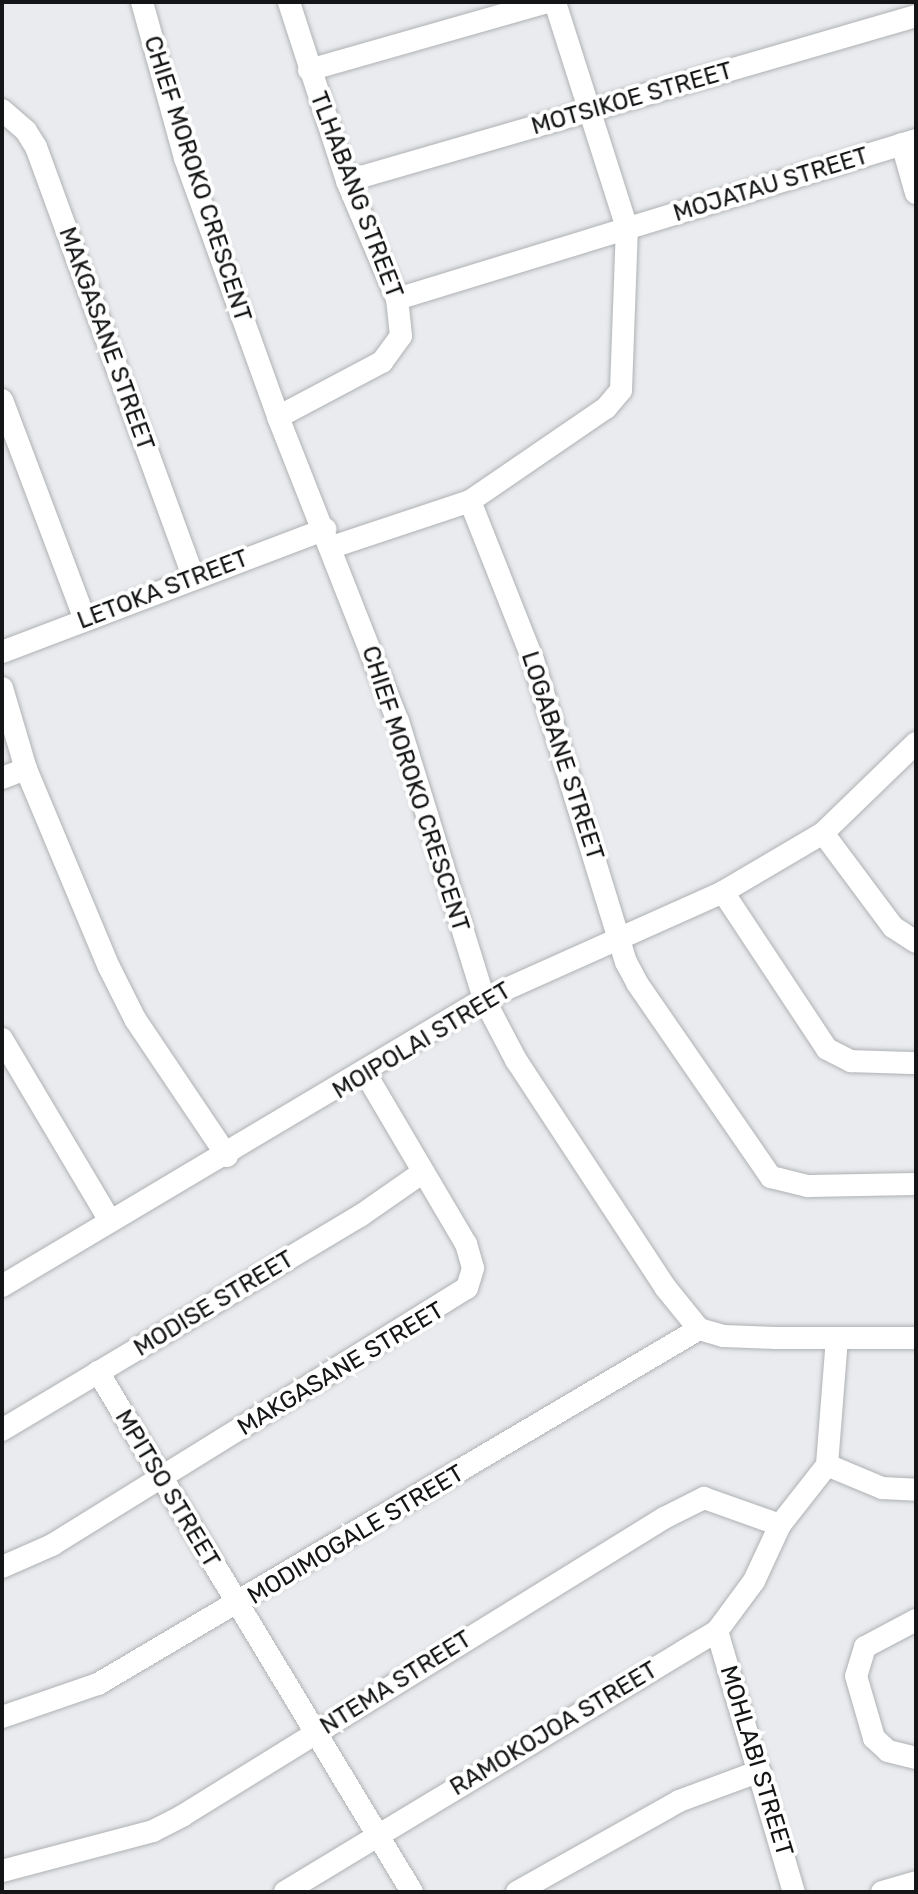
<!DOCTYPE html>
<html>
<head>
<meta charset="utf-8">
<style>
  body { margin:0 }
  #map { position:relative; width:918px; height:1894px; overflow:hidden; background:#e9ebee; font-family:Rubik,sans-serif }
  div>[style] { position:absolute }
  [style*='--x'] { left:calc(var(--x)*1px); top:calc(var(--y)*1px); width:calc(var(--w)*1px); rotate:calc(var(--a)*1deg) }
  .roads { filter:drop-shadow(0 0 2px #afb1b3) drop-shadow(0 0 2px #afb1b3) }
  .minor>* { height:22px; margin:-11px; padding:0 11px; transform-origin:11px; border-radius:11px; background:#fff }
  span { translate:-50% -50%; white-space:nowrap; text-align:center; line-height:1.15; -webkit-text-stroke:8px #fff; paint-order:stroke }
  .street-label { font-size:24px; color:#141516 }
  .frame { position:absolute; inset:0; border:4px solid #141516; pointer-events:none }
</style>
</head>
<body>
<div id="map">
  <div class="roads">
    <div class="minor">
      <i style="--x:142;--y:2;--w:162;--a:74.6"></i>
      <i style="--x:185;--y:158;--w:275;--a:70.2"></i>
      <i style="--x:278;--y:417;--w:327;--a:68.5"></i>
      <i style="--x:398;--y:721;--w:291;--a:72.8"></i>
      <i style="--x:484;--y:999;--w:69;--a:62.3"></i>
      <i style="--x:516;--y:1060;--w:272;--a:56.7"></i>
      <i style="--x:665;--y:1287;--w:54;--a:51"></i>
      <i style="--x:699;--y:1329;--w:25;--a:16"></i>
      <i style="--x:723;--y:1336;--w:53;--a:2.2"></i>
      <i style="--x:776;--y:1338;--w:140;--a:0"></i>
      <i style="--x:309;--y:70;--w:248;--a:-15.9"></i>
      <i style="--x:2;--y:110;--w:32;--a:41"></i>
      <i style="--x:26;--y:131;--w:19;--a:58"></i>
      <i style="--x:36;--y:147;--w:459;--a:69.9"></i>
      <i style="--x:902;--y:144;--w:51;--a:74.1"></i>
      <i style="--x:347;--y:181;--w:592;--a:-16.17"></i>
      <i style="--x:397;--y:299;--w:543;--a:-17.03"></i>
      <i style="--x:2;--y:400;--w:235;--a:69.3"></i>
      <i style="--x:278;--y:417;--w:118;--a:-27.9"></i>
      <i style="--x:382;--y:362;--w:32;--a:-54"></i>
      <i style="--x:401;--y:336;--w:37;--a:-96"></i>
      <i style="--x:397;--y:299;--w:128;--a:-113"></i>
      <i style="--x:347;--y:181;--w:188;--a:-108"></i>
      <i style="--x:470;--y:501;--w:171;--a:68.4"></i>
      <i style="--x:533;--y:660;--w:316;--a:72.9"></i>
      <i style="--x:626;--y:962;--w:24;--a:62"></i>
      <i style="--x:637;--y:983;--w:236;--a:55.4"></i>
      <i style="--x:771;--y:1177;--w:38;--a:14"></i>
      <i style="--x:808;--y:1186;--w:108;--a:-1.1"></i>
      <i style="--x:332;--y:547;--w:145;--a:-18.4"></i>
      <i style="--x:470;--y:501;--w:165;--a:-34.4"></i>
      <i style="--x:606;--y:408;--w:23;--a:-50"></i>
      <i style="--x:621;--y:390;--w:162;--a:-87.9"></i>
      <i style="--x:627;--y:228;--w:237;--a:-107.7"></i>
      <i style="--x:2;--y:652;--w:346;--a:-20.8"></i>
      <i style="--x:2;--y:688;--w:84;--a:73.5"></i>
      <i style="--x:26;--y:769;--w:215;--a:67.3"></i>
      <i style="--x:109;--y:967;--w:58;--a:63.4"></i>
      <i style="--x:135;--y:1019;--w:165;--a:56.1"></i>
      <i style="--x:2;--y:778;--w:26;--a:-21"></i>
      <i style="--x:823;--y:833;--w:117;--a:53.3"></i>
      <i style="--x:893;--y:927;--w:27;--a:33"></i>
      <i style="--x:723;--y:892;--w:188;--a:56.5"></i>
      <i style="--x:827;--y:1049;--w:27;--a:27"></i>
      <i style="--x:851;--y:1061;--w:65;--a:1.8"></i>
      <i style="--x:2;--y:1039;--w:209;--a:59.3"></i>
      <i style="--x:2;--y:1286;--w:561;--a:-30.77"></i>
      <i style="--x:484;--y:999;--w:262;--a:-24.1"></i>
      <i style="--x:723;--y:892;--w:116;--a:-30.5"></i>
      <i style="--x:823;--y:833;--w:129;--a:-44.1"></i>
      <i style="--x:98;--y:1372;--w:607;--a:58.87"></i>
      <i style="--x:2;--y:1430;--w:417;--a:-30.9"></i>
      <i style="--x:360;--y:1216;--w:77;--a:-34.9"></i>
      <i style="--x:827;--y:1465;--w:60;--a:22.7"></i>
      <i style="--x:882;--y:1488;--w:34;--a:3"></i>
      <i style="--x:2;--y:1567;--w:55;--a:-23.7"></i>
      <i style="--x:52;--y:1545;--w:488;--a:-31.8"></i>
      <i style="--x:467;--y:1288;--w:21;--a:-73"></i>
      <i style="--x:473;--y:1268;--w:25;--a:-106"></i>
      <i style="--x:466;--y:1244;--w:197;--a:-120.5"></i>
      <i style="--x:916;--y:1620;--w:58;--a:152.1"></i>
      <i style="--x:865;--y:1647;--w:30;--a:107"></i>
      <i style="--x:856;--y:1676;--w:65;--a:73.8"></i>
      <i style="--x:874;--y:1738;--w:19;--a:43"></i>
      <i style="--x:888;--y:1751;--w:29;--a:14"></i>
      <i style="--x:717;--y:1631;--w:272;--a:73.6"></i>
      <i style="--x:2;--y:1717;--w:102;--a:-19"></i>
      <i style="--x:98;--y:1684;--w:698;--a:-30.57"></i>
      <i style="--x:2;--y:1871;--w:156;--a:-14.8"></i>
      <i style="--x:153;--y:1831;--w:33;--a:-27"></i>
      <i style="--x:182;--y:1816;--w:567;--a:-31.73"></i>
      <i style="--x:664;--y:1518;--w:45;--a:-26.6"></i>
      <i style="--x:704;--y:1498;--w:81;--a:19.6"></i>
      <i style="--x:285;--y:1892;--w:505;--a:-31.14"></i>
      <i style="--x:717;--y:1631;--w:62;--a:-53.5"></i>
      <i style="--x:754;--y:1581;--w:62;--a:-65.1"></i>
      <i style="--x:780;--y:1525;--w:76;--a:-51.9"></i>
      <i style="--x:827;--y:1465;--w:127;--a:-85.5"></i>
      <i style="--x:517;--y:1892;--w:186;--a:-29.3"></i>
      <i style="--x:679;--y:1801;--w:86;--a:-20.3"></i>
      <i style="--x:882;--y:1892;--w:35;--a:-16"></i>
    </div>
  </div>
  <div class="street-label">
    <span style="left:632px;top:99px;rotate:-16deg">MOTSIKOE STREET</span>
    <span style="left:197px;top:179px;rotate:72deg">CHIEF MOROKO CRESCENT</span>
    <span style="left:771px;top:185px;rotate:-17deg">MOJATAU STREET</span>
    <span style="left:356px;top:195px;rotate:69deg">TLHABANG STREET</span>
    <span style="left:106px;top:339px;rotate:70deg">MAKGASANE STREET</span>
    <span style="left:163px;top:590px;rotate:-21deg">LETOKA STREET</span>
    <span style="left:562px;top:756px;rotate:72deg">LOGABANE STREET</span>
    <span style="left:415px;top:789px;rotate:72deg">CHIEF MOROKO CRESCENT</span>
    <span style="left:422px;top:1041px;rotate:-31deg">MOIPOLAI STREET</span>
    <span style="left:214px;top:1304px;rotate:-31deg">MODISE STREET</span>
    <span style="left:341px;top:1369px;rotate:-31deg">MAKGASANE STREET</span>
    <span style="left:167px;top:1489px;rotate:59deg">MPITSO STREET</span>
    <span style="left:356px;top:1535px;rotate:-31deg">MODIMOGALE STREET</span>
    <span style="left:396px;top:1683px;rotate:-32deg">NTEMA STREET</span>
    <span style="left:554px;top:1729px;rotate:-31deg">RAMOKOJOA STREET</span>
    <span style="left:756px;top:1761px;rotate:73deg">MOHLABI STREET</span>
  </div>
  <div class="frame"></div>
</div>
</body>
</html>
